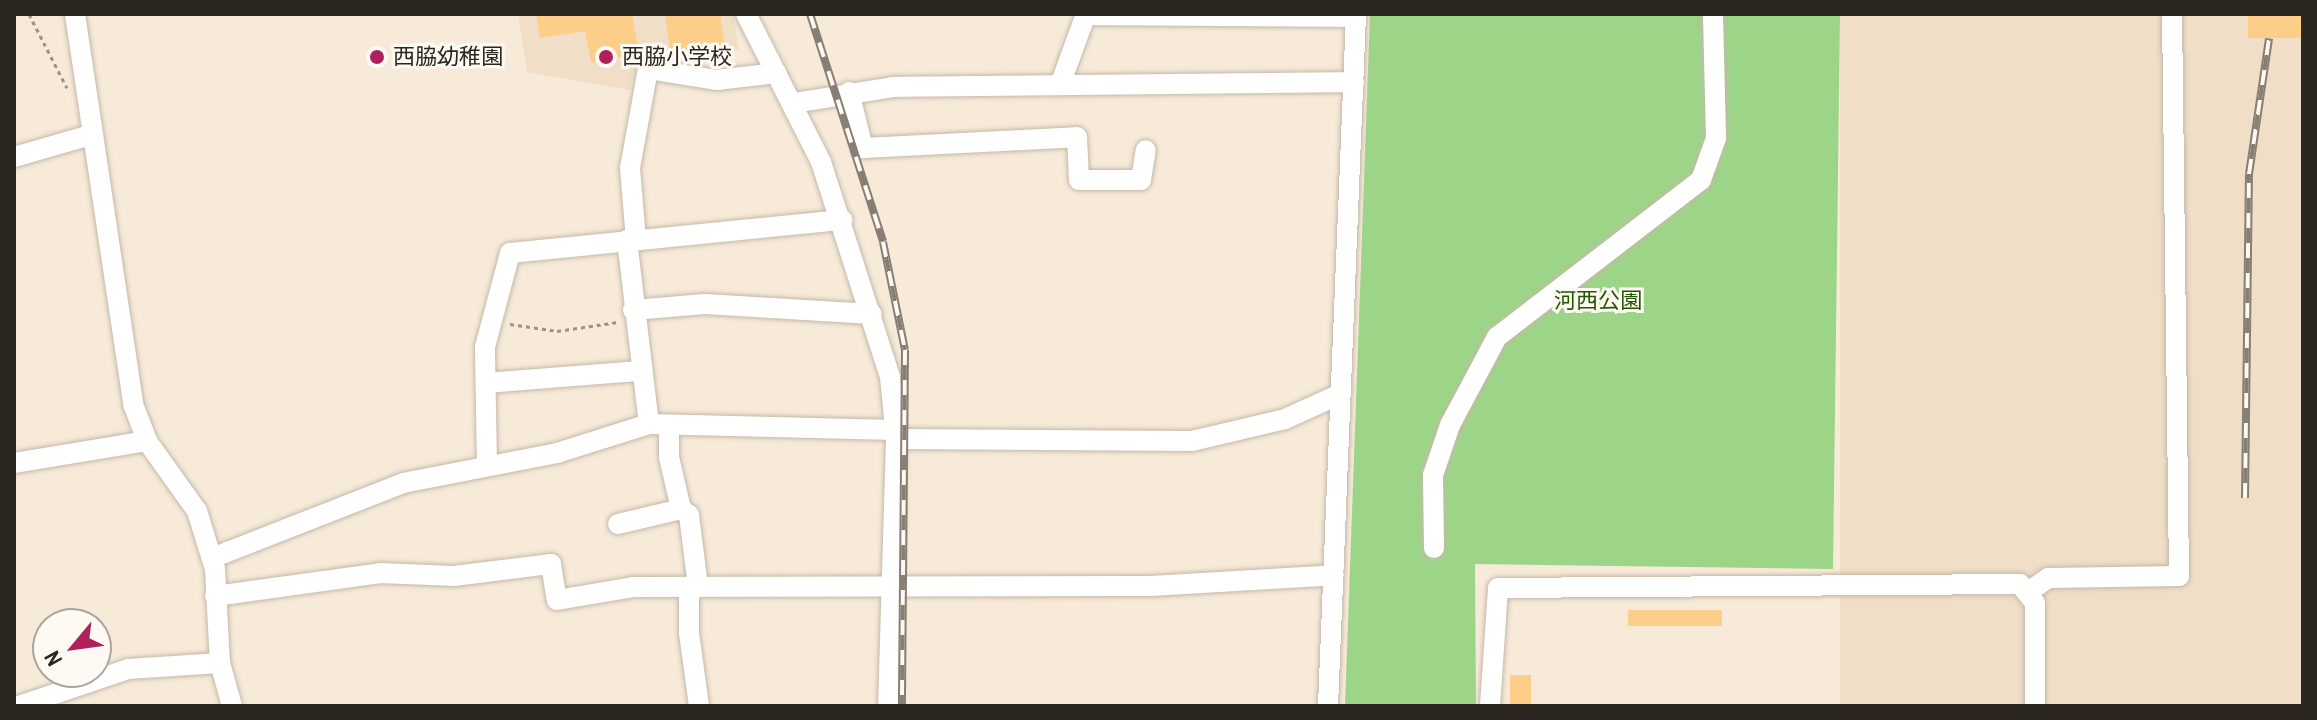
<!DOCTYPE html>
<html>
<head>
<meta charset="utf-8">
<style>
  body { margin:0 }
  #map { position:relative; width:2317px; height:720px; overflow:hidden; background:#f7ead9; font-family:"Archivo Narrow","Noto Sans JP",sans-serif }
  div>[style] { position:absolute }
  [style*='--x'] { left:calc(var(--x)*1px); top:calc(var(--y)*1px); width:calc(var(--w)*1px); rotate:calc(var(--a)*1deg) }
  .built>* { inset:0; background:#f0dec7; transform-origin:0 0 }
  .green>* { inset:0; background:#9dd588 }
  .building>* { inset:0; background:#fdcd8a; transform-origin:0 0 }
  .path>* { height:3px; margin-top:-1.5px; transform-origin:0; background:repeating-linear-gradient(90deg,#9c9286 0 4px,transparent 0 8px) }
  .roads { filter:drop-shadow(0 0 2px #c5b8a8) drop-shadow(0 0 2px #c5b8a8) }
  .minor>* { height:20px; margin:-10px; padding:0 10px; transform-origin:10px; border-radius:10px; background:#fff }
  .rail>* { height:8px; margin-top:-4px; transform-origin:0; background:repeating-linear-gradient(90deg,#fef9f2 0 15px,#887f74 0 30px); box-sizing:border-box; border-block:2px solid #887f74 }
  .dots>* { width:22px; height:22px; translate:-50% -50%; box-sizing:border-box; border:4px solid #fef9f2; border-radius:50% }
  span { translate:-50% -50%; white-space:nowrap; text-align:center; line-height:1.15; -webkit-text-stroke:6px #fef9f2; paint-order:stroke }
  .poi-label { font-size:22px; color:#2b2620 }
  .left { translate:0 -50%; text-align:left }
  .park-label { font-size:22px; color:#225700 }
  .frame { position:absolute; inset:0; border:16px solid #2b2620; pointer-events:none }
  .north { position:absolute; left:32px; top:608px; width:80px; height:80px; box-sizing:border-box; background:#fef9f2; border:2px solid #aaa59e; border-radius:50%; rotate:241deg; font-size:22px; font-weight:700; line-height:32px; text-align:center; color:#2b2620 }
  .north::after { content:''; display:block; margin:auto; width:28px; height:36px; background:#af215b; clip-path:polygon(50% 0,100% 100%,50% 72%,0 100%) }
</style>
</head>
<body>
<div id="map">
  <div class="built">
    <i style="clip-path:polygon(518px 14px,733px 14px,739px 50px,637px 63px,630px 90px,527px 72px)"></i>
    <i style="left:1840px;top:14px;width:463px;height:692px"></i>
  </div>
  <div class="green">
    <i style="clip-path:polygon(1370px 14px,1840px 14px,1833px 569px,1475px 564px,1476px 706px,1345px 706px)"></i>
  </div>
  <div class="building">
    <i style="clip-path:polygon(536px 14px,632px 14px,639px 54px,591px 62px,585px 31px,540px 38px)"></i>
    <i style="clip-path:polygon(665px 14px,720px 14px,725px 48px,671px 56px)"></i>
    <i style="left:2248px;top:14px;width:55px;height:24px"></i>
    <i style="left:1722px;top:610px;width:16px;height:94px;rotate:90deg"></i>
    <i style="left:1510px;top:675px;width:21px;height:31px"></i>
  </div>
  <div class="path">
    <i style="--x:29;--y:14;--w:83;--a:62.8"></i>
    <i style="--x:510;--y:324;--w:48;--a:8.5"></i>
    <i style="--x:557;--y:331;--w:62;--a:-8.4"></i>
  </div>
  <div class="roads">
    <div class="minor">
      <i style="--x:75;--y:14;--w:394;--a:81.5"></i>
      <i style="--x:133;--y:404;--w:40;--a:69"></i>
      <i style="--x:147;--y:441;--w:86;--a:54.5"></i>
      <i style="--x:197;--y:511;--w:61;--a:72.8"></i>
      <i style="--x:215;--y:569;--w:94;--a:87"></i>
      <i style="--x:220;--y:663;--w:45;--a:74.4"></i>
      <i style="--x:746;--y:14;--w:166;--a:63.1"></i>
      <i style="--x:821;--y:162;--w:226;--a:72.2"></i>
      <i style="--x:890;--y:377;--w:62;--a:84.5"></i>
      <i style="--x:896;--y:439;--w:267;--a:91.7"></i>
      <i style="--x:1086;--y:15;--w:270;--a:0.4"></i>
      <i style="--x:1060;--y:85;--w:76;--a:-69.9"></i>
      <i style="--x:849;--y:92;--w:58;--a:76"></i>
      <i style="--x:863;--y:148;--w:214;--a:-2.9"></i>
      <i style="--x:1077;--y:137;--w:43;--a:87.3"></i>
      <i style="--x:1079;--y:180;--w:62;--a:0"></i>
      <i style="--x:1141;--y:180;--w:30;--a:-81"></i>
      <i style="--x:794;--y:103;--w:100;--a:-9.2"></i>
      <i style="--x:893;--y:87;--w:461;--a:-0.6"></i>
      <i style="--x:14;--y:157;--w:79;--a:-16.1"></i>
      <i style="--x:627;--y:240;--w:185;--a:83.2"></i>
      <i style="--x:636;--y:240;--w:72;--a:-94.8"></i>
      <i style="--x:630;--y:168;--w:101;--a:-79.7"></i>
      <i style="--x:648;--y:69;--w:70;--a:9.1"></i>
      <i style="--x:717;--y:80;--w:60;--a:-6.7"></i>
      <i style="--x:633;--y:310;--w:72;--a:-4.8"></i>
      <i style="--x:705;--y:304;--w:167;--a:3.4"></i>
      <i style="--x:486;--y:383;--w:154;--a:-4.5"></i>
      <i style="--x:669;--y:425;--w:32;--a:90"></i>
      <i style="--x:669;--y:457;--w:53;--a:77"></i>
      <i style="--x:681;--y:509;--w:10;--a:37"></i>
      <i style="--x:689;--y:515;--w:72;--a:82.8"></i>
      <i style="--x:896;--y:439;--w:296;--a:0.4"></i>
      <i style="--x:1192;--y:441;--w:96;--a:-13.3"></i>
      <i style="--x:1285;--y:419;--w:60;--a:-24.4"></i>
      <i style="--x:14;--y:463;--w:135;--a:-9.4"></i>
      <i style="--x:487;--y:466;--w:119;--a:-91"></i>
      <i style="--x:485;--y:347;--w:97;--a:-75.1"></i>
      <i style="--x:510;--y:253;--w:334;--a:-5.7"></i>
      <i style="--x:618;--y:524;--w:65;--a:-13.4"></i>
      <i style="--x:1434;--y:548;--w:73;--a:-90.8"></i>
      <i style="--x:1433;--y:475;--w:53;--a:-71.2"></i>
      <i style="--x:1450;--y:425;--w:100;--a:-61.9"></i>
      <i style="--x:1497;--y:337;--w:257;--a:-37.6"></i>
      <i style="--x:1701;--y:180;--w:45;--a:-70.3"></i>
      <i style="--x:1716;--y:138;--w:124;--a:-91.4"></i>
      <i style="--x:212;--y:558;--w:205;--a:-21.4"></i>
      <i style="--x:403;--y:483;--w:157;--a:-11"></i>
      <i style="--x:557;--y:453;--w:96;--a:-17.5"></i>
      <i style="--x:649;--y:424;--w:247;--a:1.4"></i>
      <i style="--x:698;--y:586;--w:11;--a:142"></i>
      <i style="--x:689;--y:593;--w:40;--a:90"></i>
      <i style="--x:689;--y:633;--w:74;--a:82.2"></i>
      <i style="--x:2031;--y:590;--w:21;--a:-35"></i>
      <i style="--x:2048;--y:578;--w:131;--a:-0.9"></i>
      <i style="--x:2179;--y:576;--w:562;--a:-90.71"></i>
      <i style="--x:215;--y:596;--w:167;--a:-7.9"></i>
      <i style="--x:380;--y:573;--w:74;--a:2.3"></i>
      <i style="--x:454;--y:576;--w:98;--a:-7.1"></i>
      <i style="--x:551;--y:564;--w:36;--a:81"></i>
      <i style="--x:557;--y:600;--w:77;--a:-9.7"></i>
      <i style="--x:633;--y:587;--w:518;--a:-0.11"></i>
      <i style="--x:1151;--y:586;--w:183;--a:-3.4"></i>
      <i style="--x:19;--y:706;--w:115;--a:-18.7"></i>
      <i style="--x:128;--y:669;--w:92;--a:-3.7"></i>
      <i style="--x:1328;--y:706;--w:693;--a:-87.68"></i>
      <i style="--x:1490;--y:706;--w:118;--a:-86.1"></i>
      <i style="--x:1498;--y:588;--w:522;--a:-0.44"></i>
      <i style="--x:2020;--y:584;--w:24;--a:52"></i>
      <i style="--x:2035;--y:603;--w:103;--a:90"></i>
    </div>
  </div>
  <div class="rail">
    <i style="--x:810;--y:14;--w:239;--a:72.2"></i>
    <i style="--x:883;--y:242;--w:110;--a:78.5"></i>
    <i style="--x:905;--y:350;--w:356;--a:90.5"></i>
    <i style="--x:2245;--y:498;--w:324;--a:-89.3"></i>
    <i style="--x:2249;--y:174;--w:137;--a:-81.6"></i>
  </div>
  <div class="dots">
    <i style="left:377px;top:57px;background:#af215b"></i>
    <i style="left:606px;top:57px;background:#af215b"></i>
  </div>
  <div class="poi-label">
    <span class="left" style="left:393px;top:57px">西脇幼稚園</span>
    <span class="left" style="left:622px;top:57px">西脇小学校</span>
  </div>
  <div class="park-label">
    <span style="left:1598px;top:301px">河西公園</span>
  </div>
  <div class="frame"></div>
  <div class="north">N</div>
</div>
</body>
</html>
